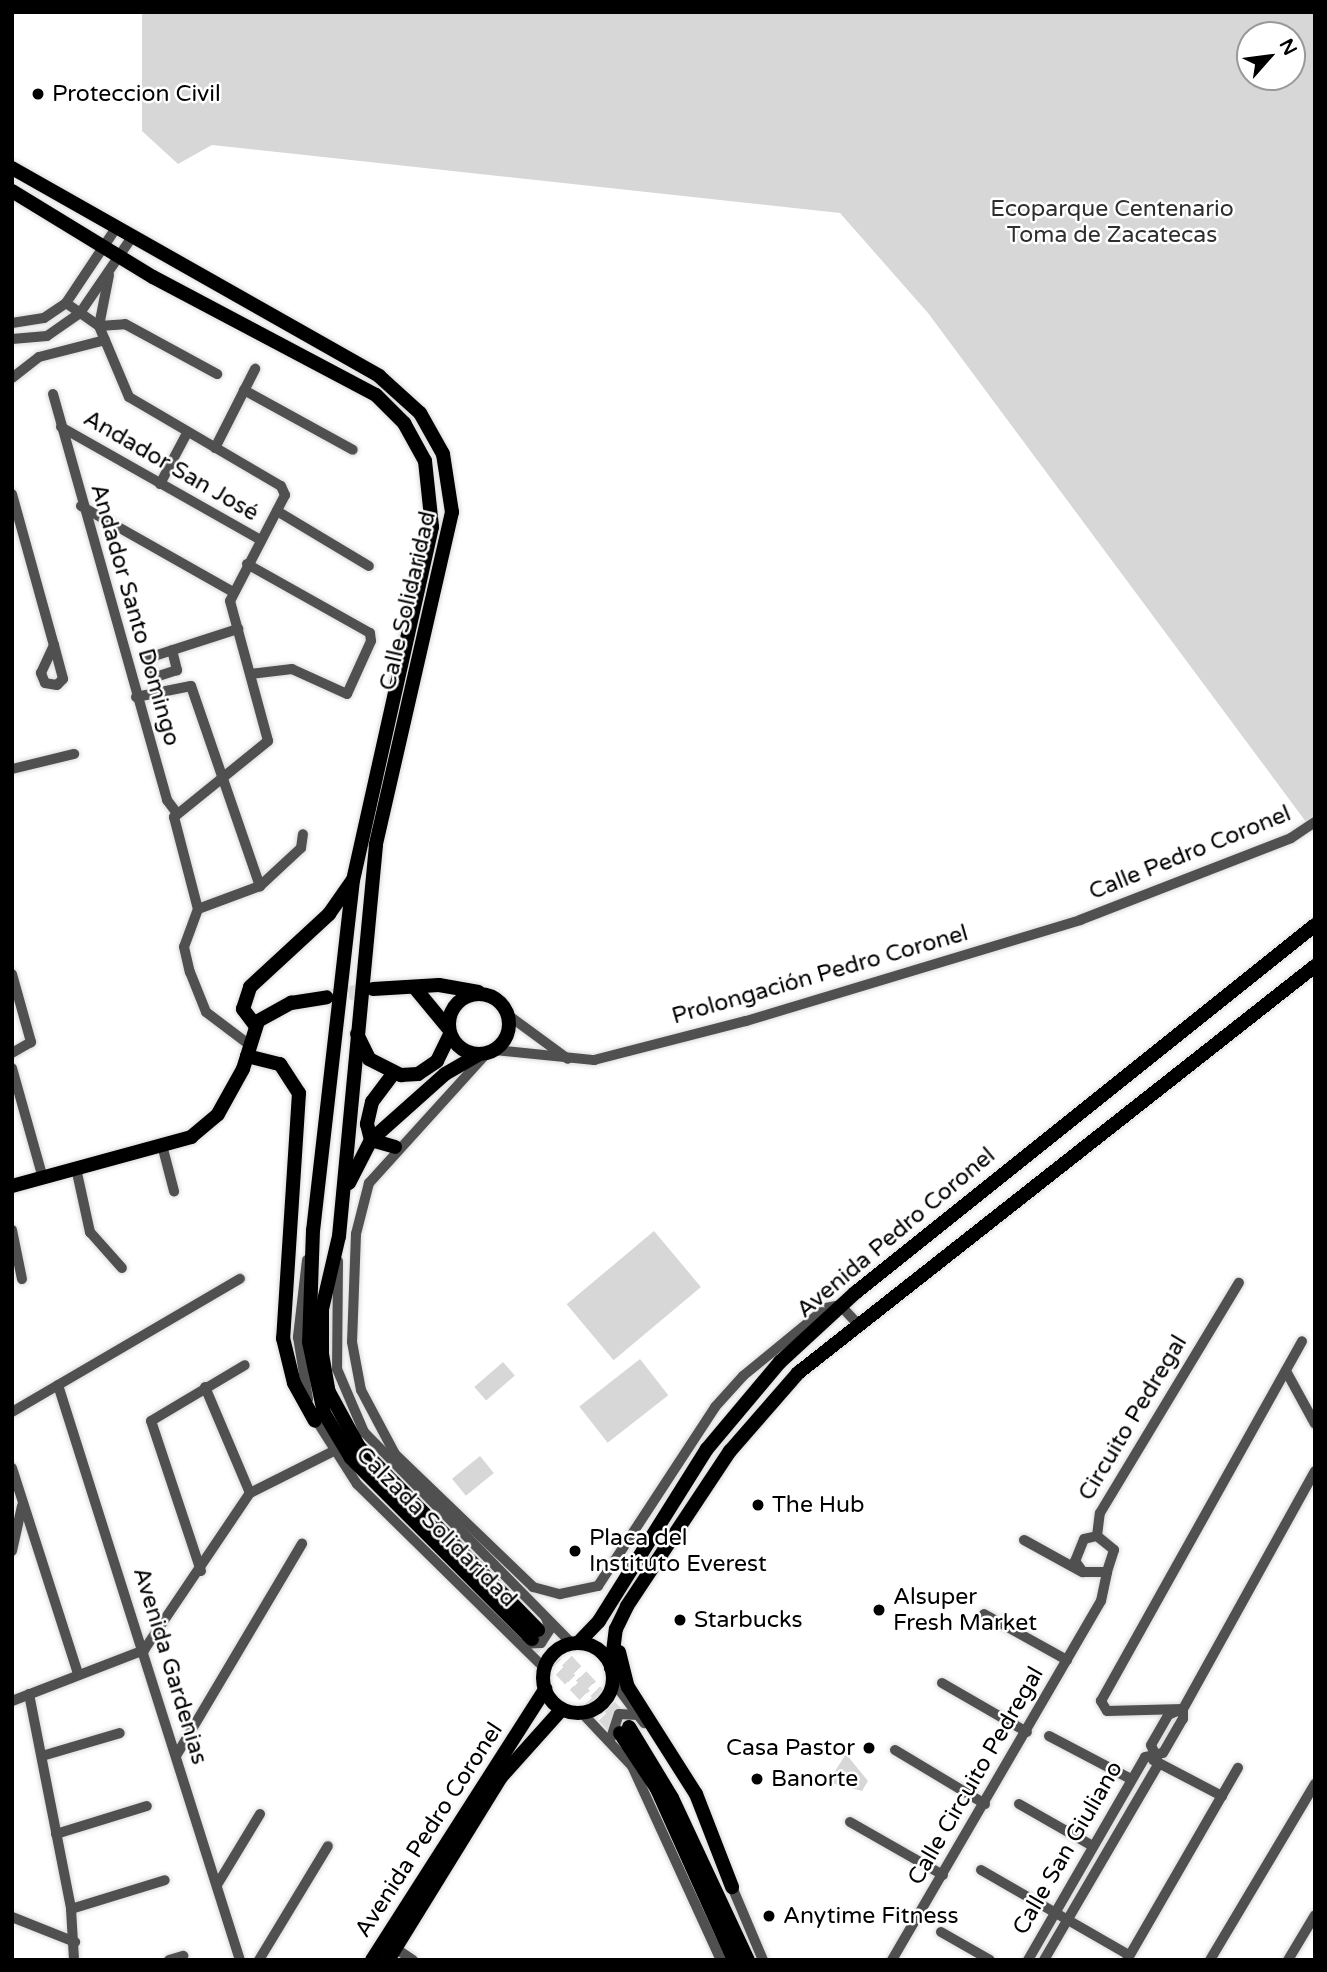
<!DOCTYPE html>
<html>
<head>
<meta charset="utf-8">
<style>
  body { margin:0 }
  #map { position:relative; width:1327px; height:1972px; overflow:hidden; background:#fff; font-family:"Varela Round",sans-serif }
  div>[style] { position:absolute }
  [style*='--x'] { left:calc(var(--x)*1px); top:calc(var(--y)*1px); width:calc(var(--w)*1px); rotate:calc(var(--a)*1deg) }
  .green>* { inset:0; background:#d7d7d7; transform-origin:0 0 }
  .major-tunnel>* { height:14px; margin-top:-7px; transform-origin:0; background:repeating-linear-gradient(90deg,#d9d9d9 0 14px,transparent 0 21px) }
  .roads { filter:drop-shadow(0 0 2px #dbdbdb) drop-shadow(0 0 2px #dbdbdb) }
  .minor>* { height:10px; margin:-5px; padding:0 5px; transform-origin:5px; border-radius:5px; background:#505050 }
  .major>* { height:14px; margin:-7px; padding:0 7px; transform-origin:7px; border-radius:7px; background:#000 }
  .major>.ring { margin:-7px; padding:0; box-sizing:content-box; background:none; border:14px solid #000; border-radius:50% }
  .dots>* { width:19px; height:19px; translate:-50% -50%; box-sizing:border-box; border:4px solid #fff; border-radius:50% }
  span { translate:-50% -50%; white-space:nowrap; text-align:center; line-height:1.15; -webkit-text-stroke:5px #fff; paint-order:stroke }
  .poi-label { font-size:23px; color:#000 }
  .left { translate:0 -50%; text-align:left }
  .right { translate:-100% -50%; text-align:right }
  .park-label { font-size:23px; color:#2e2e2e }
  .street-label { font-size:23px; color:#000 }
  .frame { position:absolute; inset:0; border:14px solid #000; pointer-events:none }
  .north { position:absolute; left:1236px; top:21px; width:70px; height:70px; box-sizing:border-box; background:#fff; border:2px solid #999; border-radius:50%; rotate:62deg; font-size:19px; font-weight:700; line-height:28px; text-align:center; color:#000 }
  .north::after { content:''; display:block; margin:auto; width:24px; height:32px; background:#000; clip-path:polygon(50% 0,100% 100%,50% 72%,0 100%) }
</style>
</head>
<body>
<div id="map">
  <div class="green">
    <i style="clip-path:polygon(evenodd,142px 12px,1315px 12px,1315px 834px,928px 313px,840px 213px,212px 145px,178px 164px,142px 131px,142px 12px,1250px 35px,1292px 35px,1292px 77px,1250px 77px,1250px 35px)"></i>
    <i style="left:654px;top:1231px;width:73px;height:114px;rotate:50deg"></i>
    <i style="left:640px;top:1359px;width:46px;height:77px;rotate:52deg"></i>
    <i style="left:503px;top:1362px;width:18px;height:38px;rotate:49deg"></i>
    <i style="left:480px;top:1456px;width:22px;height:36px;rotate:51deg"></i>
    <i style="clip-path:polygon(846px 1754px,868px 1781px,862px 1791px,828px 1782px)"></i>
  </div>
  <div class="major-tunnel">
    <i style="--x:328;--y:997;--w:46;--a:-10.1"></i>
    <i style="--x:538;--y:1630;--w:133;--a:46.8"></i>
    <i style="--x:532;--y:1639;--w:129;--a:46.9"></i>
  </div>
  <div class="roads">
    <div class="minor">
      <i style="--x:109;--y:275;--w:52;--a:101.1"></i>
      <i style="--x:99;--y:326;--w:77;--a:67.1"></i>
      <i style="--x:129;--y:397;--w:176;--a:30.4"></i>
      <i style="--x:281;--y:486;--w:10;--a:66"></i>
      <i style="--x:285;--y:495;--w:119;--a:117.4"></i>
      <i style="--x:230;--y:601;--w:145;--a:74.8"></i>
      <i style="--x:268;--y:741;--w:121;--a:141"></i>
      <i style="--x:174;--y:817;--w:95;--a:75.4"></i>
      <i style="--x:198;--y:909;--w:40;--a:110.2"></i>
      <i style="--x:184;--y:947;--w:26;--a:77"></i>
      <i style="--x:190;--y:972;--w:43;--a:68.2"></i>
      <i style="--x:206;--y:1012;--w:51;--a:37.1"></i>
      <i style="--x:66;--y:303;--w:40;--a:34.9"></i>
      <i style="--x:12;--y:323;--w:32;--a:-9"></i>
      <i style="--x:44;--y:318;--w:27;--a:-34"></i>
      <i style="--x:66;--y:303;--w:90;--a:-56.3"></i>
      <i style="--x:99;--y:326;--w:26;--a:-4"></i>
      <i style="--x:125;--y:324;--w:105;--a:28.5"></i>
      <i style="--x:12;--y:339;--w:35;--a:-5"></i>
      <i style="--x:47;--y:336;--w:40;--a:-34.9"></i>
      <i style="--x:80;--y:313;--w:92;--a:-55.6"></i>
      <i style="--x:12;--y:378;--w:34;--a:-38"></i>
      <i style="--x:39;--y:357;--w:68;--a:-14.4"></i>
      <i style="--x:244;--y:390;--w:124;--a:28.8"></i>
      <i style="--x:53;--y:394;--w:422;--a:74.3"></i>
      <i style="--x:167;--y:800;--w:15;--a:53"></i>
      <i style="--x:61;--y:427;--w:230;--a:29.5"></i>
      <i style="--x:215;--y:448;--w:89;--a:-63.1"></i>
      <i style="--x:160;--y:484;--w:58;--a:-62.1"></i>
      <i style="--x:12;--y:494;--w:157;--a:74.5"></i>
      <i style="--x:54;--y:645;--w:35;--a:75"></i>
      <i style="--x:63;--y:679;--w:8;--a:135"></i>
      <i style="--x:57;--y:685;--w:12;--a:-171"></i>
      <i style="--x:45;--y:683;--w:11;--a:-112"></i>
      <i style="--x:41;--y:673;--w:31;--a:-65"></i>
      <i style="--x:81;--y:506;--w:175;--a:29.5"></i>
      <i style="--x:277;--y:511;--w:107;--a:30.9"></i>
      <i style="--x:247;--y:564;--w:141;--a:29.3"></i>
      <i style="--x:370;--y:633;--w:8;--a:83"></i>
      <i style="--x:371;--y:641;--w:58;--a:114.4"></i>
      <i style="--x:347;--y:694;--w:60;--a:-155.6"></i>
      <i style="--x:292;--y:669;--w:42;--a:173.2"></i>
      <i style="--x:172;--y:650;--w:21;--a:76"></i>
      <i style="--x:177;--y:670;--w:25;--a:162"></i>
      <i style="--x:153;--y:678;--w:21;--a:-104"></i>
      <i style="--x:148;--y:658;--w:95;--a:-17.9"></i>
      <i style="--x:136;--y:697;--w:56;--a:-11.3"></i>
      <i style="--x:191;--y:686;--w:212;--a:71"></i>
      <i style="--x:12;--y:769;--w:64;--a:-13.6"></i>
      <i style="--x:198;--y:909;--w:66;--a:-20.4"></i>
      <i style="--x:260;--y:886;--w:56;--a:-42.8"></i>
      <i style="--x:301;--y:848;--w:14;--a:-82"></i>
      <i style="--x:12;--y:974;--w:71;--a:74.4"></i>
      <i style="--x:31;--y:1042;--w:22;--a:150"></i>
      <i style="--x:508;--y:1015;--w:74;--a:36.3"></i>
      <i style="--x:495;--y:1050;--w:100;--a:5.8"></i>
      <i style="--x:594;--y:1060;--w:157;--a:-14.4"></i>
      <i style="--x:746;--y:1021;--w:349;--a:-16.8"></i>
      <i style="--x:1080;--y:920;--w:226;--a:-21.2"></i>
      <i style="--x:1291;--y:838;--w:29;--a:-34"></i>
      <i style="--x:487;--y:1053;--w:176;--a:132.2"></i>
      <i style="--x:369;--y:1183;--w:53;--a:104.3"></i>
      <i style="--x:356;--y:1234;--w:108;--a:92.1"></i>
      <i style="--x:352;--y:1342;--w:49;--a:79.4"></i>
      <i style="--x:361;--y:1390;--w:72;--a:62"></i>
      <i style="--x:395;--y:1454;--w:192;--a:43.9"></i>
      <i style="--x:533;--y:1587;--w:28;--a:15"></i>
      <i style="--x:560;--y:1594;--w:39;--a:-12"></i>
      <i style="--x:598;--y:1586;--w:214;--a:-56.8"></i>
      <i style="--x:715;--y:1407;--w:42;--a:-47.9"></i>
      <i style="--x:743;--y:1376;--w:107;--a:-39.3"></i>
      <i style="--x:826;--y:1308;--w:14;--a:-12"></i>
      <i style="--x:840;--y:1305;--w:25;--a:47"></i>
      <i style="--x:12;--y:1068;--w:114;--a:74.3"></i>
      <i style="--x:162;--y:1145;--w:48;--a:75.4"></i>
      <i style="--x:76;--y:1168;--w:66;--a:77.7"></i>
      <i style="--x:90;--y:1232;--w:48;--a:48.4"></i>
      <i style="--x:12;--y:1230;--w:50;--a:78.5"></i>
      <i style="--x:307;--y:1260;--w:78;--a:96.7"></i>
      <i style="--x:298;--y:1337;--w:63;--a:80.8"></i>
      <i style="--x:338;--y:1261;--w:108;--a:90.5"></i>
      <i style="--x:337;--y:1369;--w:69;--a:66.8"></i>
      <i style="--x:364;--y:1432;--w:296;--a:45.5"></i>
      <i style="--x:1286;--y:1371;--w:60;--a:61.3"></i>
      <i style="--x:58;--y:1385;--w:603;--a:72.44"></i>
      <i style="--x:205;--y:1387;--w:115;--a:67"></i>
      <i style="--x:12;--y:1412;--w:264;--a:-30.3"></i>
      <i style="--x:313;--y:1415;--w:82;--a:57.5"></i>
      <i style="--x:357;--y:1484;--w:264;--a:44.5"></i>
      <i style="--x:12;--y:1468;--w:215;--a:72.2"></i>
      <i style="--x:1097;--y:1536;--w:23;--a:-83"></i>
      <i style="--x:1100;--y:1513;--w:269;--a:-58.9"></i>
      <i style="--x:1097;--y:1536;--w:13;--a:167"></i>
      <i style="--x:1084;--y:1539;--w:24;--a:112"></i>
      <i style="--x:1075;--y:1561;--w:14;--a:54"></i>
      <i style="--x:1083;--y:1572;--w:24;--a:0"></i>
      <i style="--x:1097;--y:1536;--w:22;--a:39"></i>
      <i style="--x:1114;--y:1550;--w:23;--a:108"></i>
      <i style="--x:1024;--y:1540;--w:66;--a:28.9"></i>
      <i style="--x:12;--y:1551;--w:46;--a:-77.5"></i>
      <i style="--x:201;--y:1571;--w:158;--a:-108.4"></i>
      <i style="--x:151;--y:1421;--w:109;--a:-30.8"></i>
      <i style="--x:984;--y:1614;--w:95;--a:29"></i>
      <i style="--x:521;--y:1644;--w:20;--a:-3"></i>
      <i style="--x:541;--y:1643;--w:17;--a:-57"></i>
      <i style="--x:550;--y:1629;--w:12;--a:-110"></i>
      <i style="--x:144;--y:1650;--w:189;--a:-56"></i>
      <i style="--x:250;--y:1493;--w:92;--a:-26.6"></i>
      <i style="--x:612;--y:1680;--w:54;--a:53.3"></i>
      <i style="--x:942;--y:1683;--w:98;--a:30"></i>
      <i style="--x:29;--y:1694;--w:219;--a:78.9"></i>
      <i style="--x:71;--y:1909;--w:51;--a:86.6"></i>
      <i style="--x:12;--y:1701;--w:142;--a:-21.1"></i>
      <i style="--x:1183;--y:1709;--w:76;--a:178.5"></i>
      <i style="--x:1107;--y:1711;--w:12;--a:-121"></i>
      <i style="--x:1101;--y:1701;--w:412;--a:-60.8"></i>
      <i style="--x:582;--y:1713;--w:73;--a:46.7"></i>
      <i style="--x:632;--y:1766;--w:213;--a:65.4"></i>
      <i style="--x:1049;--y:1736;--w:93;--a:27.7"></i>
      <i style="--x:611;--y:1738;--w:25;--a:-72"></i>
      <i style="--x:619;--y:1714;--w:19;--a:3"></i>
      <i style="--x:895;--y:1750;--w:105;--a:31"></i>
      <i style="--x:42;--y:1756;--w:81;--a:-16.4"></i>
      <i style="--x:176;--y:1756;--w:247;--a:-59.3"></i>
      <i style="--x:1145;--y:1757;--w:18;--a:-13"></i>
      <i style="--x:1163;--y:1753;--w:39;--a:-60"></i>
      <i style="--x:1183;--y:1719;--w:10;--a:-90"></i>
      <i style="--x:1183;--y:1709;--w:272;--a:-61"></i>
      <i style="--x:1157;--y:1758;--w:14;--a:-115"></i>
      <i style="--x:1151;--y:1745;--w:34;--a:-60"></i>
      <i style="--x:1168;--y:1715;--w:13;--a:-23"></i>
      <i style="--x:1153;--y:1760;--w:78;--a:27.6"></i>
      <i style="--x:1019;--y:1804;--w:83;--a:29.7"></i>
      <i style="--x:850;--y:1822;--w:107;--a:29.7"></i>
      <i style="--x:56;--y:1834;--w:95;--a:-17.1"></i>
      <i style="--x:981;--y:1870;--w:171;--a:29.9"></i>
      <i style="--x:730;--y:1882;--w:85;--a:67.1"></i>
      <i style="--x:217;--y:1885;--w:83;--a:-58.8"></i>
      <i style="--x:71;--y:1909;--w:98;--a:-17.1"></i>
      <i style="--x:12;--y:1917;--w:68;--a:21.6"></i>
      <i style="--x:941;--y:1932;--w:56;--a:29.7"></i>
      <i style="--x:389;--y:1944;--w:29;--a:34"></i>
      <i style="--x:169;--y:1960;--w:15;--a:-16"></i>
      <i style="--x:259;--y:1960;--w:133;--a:-58.8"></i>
      <i style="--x:892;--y:1960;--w:415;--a:-59.8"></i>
      <i style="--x:1101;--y:1601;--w:30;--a:-78"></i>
      <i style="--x:1028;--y:1960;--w:234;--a:-60"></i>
      <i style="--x:1044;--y:1960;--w:228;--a:-59.7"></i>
      <i style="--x:1127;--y:1960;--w:222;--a:-60"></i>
      <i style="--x:1210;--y:1960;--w:205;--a:-59.2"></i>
      <i style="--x:1288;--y:1960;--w:52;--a:-59"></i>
    </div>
    <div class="major">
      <i style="--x:12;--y:168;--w:422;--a:29.5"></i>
      <i style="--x:379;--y:376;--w:55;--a:42.1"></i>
      <i style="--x:420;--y:413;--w:47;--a:60.7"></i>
      <i style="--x:443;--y:454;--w:59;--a:81.2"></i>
      <i style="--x:452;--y:512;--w:342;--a:102.9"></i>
      <i style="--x:376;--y:845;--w:393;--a:95.4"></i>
      <i style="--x:339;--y:1236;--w:75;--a:103.1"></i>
      <i style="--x:322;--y:1309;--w:45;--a:90"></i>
      <i style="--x:322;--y:1354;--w:39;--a:80"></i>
      <i style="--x:329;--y:1392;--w:63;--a:61.4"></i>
      <i style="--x:359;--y:1447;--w:256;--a:45.6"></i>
      <i style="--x:12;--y:191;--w:165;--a:31.4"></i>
      <i style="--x:153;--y:277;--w:252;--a:27.9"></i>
      <i style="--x:376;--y:395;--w:40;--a:45"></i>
      <i style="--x:404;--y:423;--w:43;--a:61.1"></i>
      <i style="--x:425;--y:461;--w:66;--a:83.9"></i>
      <i style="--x:432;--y:527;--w:362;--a:102.6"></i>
      <i style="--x:353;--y:880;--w:352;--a:96.5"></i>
      <i style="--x:313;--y:1230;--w:112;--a:92"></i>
      <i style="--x:309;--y:1342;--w:73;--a:78.1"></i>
      <i style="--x:324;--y:1413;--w:52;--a:59"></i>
      <i style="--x:351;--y:1458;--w:256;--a:45"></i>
      <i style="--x:415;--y:988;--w:52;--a:50.5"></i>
      <i style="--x:373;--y:989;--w:66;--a:-3.5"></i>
      <i style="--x:439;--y:985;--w:40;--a:10"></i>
      <i class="ring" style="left:449px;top:994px;width:46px;height:46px"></i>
      <i style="--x:255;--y:1025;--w:20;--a:-127"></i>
      <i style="--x:243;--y:1009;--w:23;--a:-72"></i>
      <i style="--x:250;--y:987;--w:108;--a:-42.7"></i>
      <i style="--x:329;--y:914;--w:40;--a:-55.1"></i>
      <i style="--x:357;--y:1034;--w:28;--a:64"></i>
      <i style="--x:369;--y:1059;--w:36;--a:27"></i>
      <i style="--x:401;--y:1075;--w:17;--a:-3"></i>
      <i style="--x:418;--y:1074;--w:23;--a:-34"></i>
      <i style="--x:437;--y:1061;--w:30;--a:-64"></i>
      <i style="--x:247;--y:1056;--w:34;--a:14"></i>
      <i style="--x:280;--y:1064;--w:35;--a:57"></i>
      <i style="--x:299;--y:1093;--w:246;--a:93.7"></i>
      <i style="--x:283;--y:1338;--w:46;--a:76.3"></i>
      <i style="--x:294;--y:1383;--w:43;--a:61.1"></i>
      <i style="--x:393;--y:1074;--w:35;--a:127"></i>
      <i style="--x:372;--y:1102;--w:23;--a:103"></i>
      <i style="--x:367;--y:1124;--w:16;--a:76"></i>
      <i style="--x:371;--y:1140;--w:25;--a:16"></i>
      <i style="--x:349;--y:1183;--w:48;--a:-62.9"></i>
      <i style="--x:371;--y:1140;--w:99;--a:-41.7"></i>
      <i style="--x:445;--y:1074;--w:38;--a:-30"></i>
      <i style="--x:12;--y:1186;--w:186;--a:-15.3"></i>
      <i style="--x:191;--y:1137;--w:35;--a:-40"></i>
      <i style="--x:218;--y:1114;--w:51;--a:-60.9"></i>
      <i style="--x:243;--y:1069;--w:50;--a:-72.6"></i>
      <i style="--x:258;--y:1021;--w:38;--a:-29"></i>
      <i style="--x:291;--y:1003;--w:36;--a:-9"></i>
      <i style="--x:578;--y:1643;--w:30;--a:-46"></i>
      <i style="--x:599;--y:1621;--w:203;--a:-57.9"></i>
      <i style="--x:707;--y:1449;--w:114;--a:-50"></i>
      <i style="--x:780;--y:1362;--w:102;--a:-42.6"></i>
      <i style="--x:855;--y:1293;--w:589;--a:-38.66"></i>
      <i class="ring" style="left:543px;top:1643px;width:56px;height:56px"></i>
      <i style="--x:619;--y:1652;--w:36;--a:76"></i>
      <i style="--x:628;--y:1687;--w:127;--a:57.6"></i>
      <i style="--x:696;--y:1794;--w:100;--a:68.8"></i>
      <i style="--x:611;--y:1668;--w:39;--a:-83"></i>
      <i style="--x:616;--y:1629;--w:25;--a:-64"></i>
      <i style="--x:627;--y:1606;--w:186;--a:-56.4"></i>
      <i style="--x:730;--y:1451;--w:103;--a:-48.9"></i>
      <i style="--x:798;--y:1373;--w:658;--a:-38.21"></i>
      <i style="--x:629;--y:1727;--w:83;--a:58.8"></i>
      <i style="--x:672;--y:1798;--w:179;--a:64.9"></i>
      <i style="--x:620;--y:1733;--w:67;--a:56.5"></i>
      <i style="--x:657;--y:1789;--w:188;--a:65.8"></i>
      <i style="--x:372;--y:1960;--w:322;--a:-57.4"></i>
      <i style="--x:388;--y:1960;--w:215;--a:-58.3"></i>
      <i style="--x:501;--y:1777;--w:91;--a:-48.1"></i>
    </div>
  </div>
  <div class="dots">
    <i style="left:38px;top:94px;background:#000"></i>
    <i style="left:758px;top:1505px;background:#000"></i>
    <i style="left:575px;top:1551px;background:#000"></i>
    <i style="left:879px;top:1610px;background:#000"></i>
    <i style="left:680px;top:1620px;background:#000"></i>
    <i style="left:869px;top:1748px;background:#000"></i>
    <i style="left:757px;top:1779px;background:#000"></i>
    <i style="left:769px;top:1916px;background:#000"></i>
  </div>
  <div class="poi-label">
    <span class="left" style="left:52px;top:94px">Proteccion Civil</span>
    <span class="left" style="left:772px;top:1505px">The Hub</span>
    <span class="left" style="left:589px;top:1551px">Placa del<br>Instituto Everest</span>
    <span class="left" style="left:893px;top:1610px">Alsuper<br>Fresh Market</span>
    <span class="left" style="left:694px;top:1620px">Starbucks</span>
    <span class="right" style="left:855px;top:1748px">Casa Pastor</span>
    <span class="left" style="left:771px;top:1779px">Banorte</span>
    <span class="left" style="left:783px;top:1916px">Anytime Fitness</span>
  </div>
  <div class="park-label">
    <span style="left:1112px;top:222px">Ecoparque Centenario<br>Toma de Zacatecas</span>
  </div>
  <div class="street-label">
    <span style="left:171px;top:466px;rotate:30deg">Andador San José</span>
    <span style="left:408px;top:601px;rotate:-77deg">Calle Solidaridad</span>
    <span style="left:135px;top:615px;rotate:74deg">Andador Santo Domingo</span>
    <span style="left:1190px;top:853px;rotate:-22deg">Calle Pedro Coronel</span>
    <span style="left:820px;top:975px;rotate:-16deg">Prolongación Pedro Coronel</span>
    <span style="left:896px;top:1233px;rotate:-40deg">Avenida Pedro Coronel</span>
    <span style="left:1133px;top:1418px;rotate:-59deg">Circuito Pedregal</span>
    <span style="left:436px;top:1527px;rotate:45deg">Calzada Solidaridad</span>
    <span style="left:170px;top:1666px;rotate:73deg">Avenida Gardenias</span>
    <span style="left:976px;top:1776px;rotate:-60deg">Calle Circuito Pedregal</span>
    <span style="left:429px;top:1830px;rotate:-57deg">Avenida Pedro Coronel</span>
    <span style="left:1068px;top:1848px;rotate:-60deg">Calle San Giuliano</span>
  </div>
  <div class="frame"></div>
  <div class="north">N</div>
</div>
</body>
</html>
